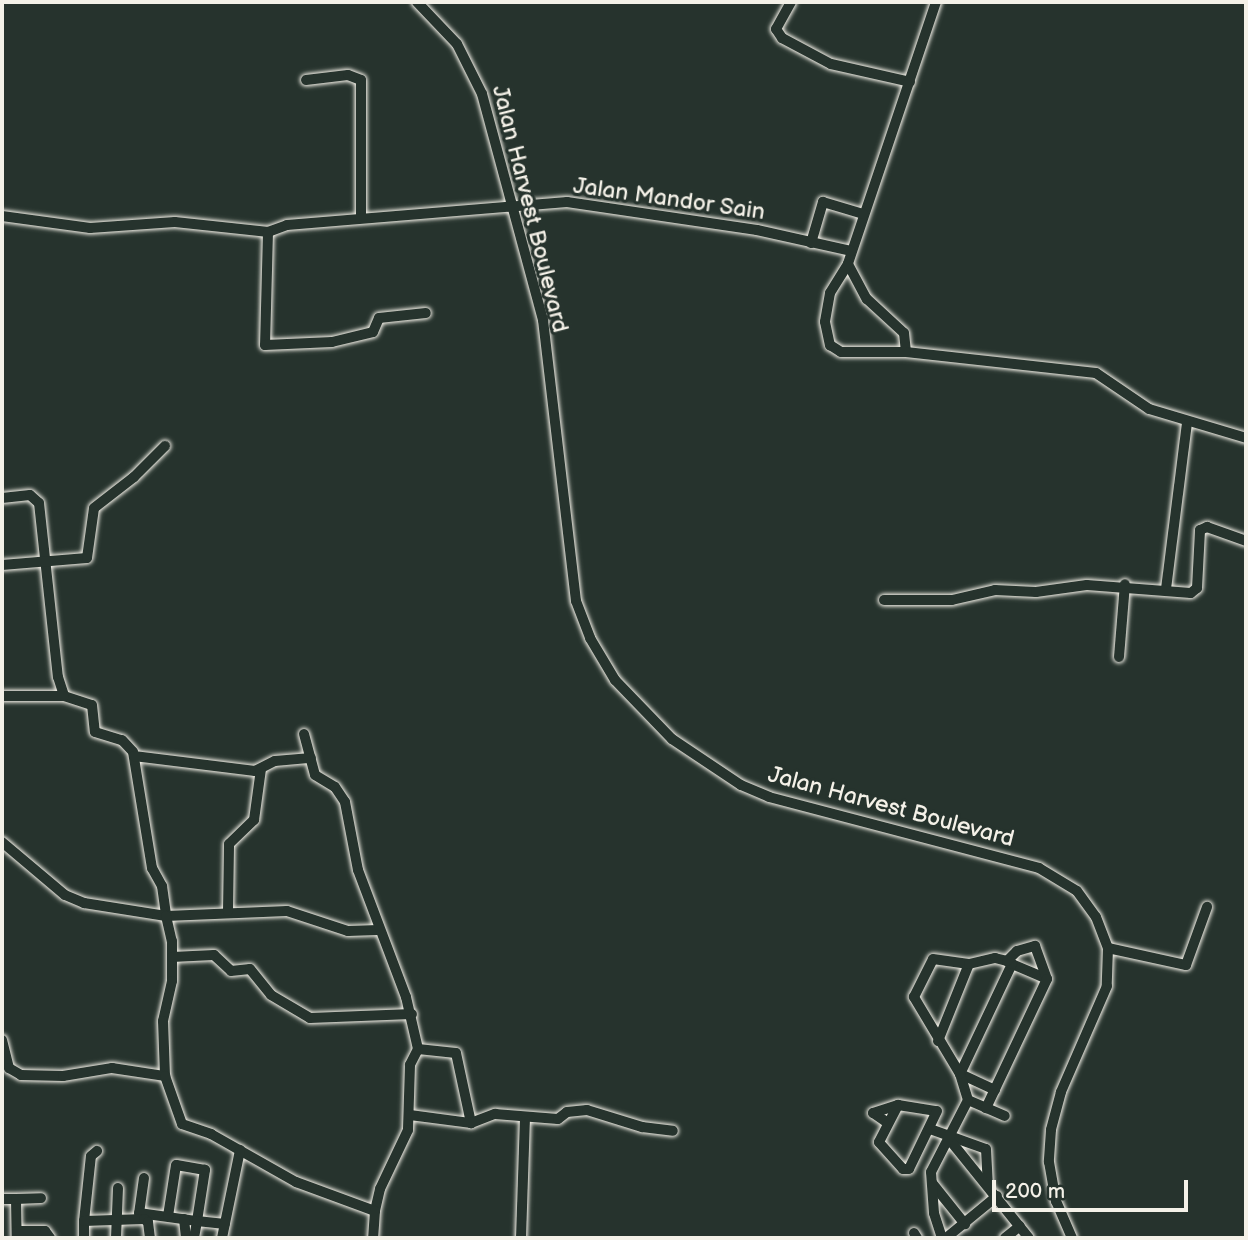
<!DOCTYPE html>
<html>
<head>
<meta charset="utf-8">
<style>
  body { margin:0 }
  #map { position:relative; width:1248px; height:1240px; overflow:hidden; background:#26332d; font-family:"Balsamiq Sans",sans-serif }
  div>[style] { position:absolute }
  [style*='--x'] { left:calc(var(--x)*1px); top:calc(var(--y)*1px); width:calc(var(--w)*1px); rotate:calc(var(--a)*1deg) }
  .roads { filter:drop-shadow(0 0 2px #f4f1e8) drop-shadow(0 0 2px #f4f1e8) }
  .minor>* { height:10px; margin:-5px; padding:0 5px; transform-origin:5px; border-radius:5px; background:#26332d }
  span { translate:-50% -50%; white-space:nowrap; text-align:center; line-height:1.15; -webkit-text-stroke:6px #26332d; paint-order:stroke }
  .street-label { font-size:23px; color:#f4f1e8 }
  .frame { position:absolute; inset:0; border:4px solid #f4f1e8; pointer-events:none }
  .scale { position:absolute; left:992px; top:1180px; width:196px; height:32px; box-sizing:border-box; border:4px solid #f4f1e8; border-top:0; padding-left:9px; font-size:21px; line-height:24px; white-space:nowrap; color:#f4f1e8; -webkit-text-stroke:5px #26332d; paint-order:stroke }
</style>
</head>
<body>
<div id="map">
  <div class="roads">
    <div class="minor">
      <i style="--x:417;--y:2;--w:58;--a:46.4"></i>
      <i style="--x:457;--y:44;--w:56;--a:63.4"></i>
      <i style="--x:482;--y:94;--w:234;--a:74.9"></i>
      <i style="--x:543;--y:320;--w:283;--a:83.3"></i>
      <i style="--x:576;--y:601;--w:40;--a:69"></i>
      <i style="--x:590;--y:638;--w:49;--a:59.2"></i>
      <i style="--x:615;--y:680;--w:82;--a:46"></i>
      <i style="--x:672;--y:739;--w:83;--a:33.7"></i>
      <i style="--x:741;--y:785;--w:30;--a:23"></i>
      <i style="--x:769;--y:797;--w:279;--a:14.7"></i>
      <i style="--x:1039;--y:868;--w:44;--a:31.2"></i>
      <i style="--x:1077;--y:891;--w:32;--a:54"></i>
      <i style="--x:1096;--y:917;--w:33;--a:69"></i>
      <i style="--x:1108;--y:948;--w:38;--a:92"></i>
      <i style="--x:1107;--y:986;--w:116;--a:113.5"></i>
      <i style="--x:1061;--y:1092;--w:39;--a:105"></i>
      <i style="--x:1051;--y:1130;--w:32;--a:94"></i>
      <i style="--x:1049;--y:1162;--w:40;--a:80"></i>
      <i style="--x:1056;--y:1201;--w:40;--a:66.6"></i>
      <i style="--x:791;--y:2;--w:31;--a:119"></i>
      <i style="--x:776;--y:29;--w:11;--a:56"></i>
      <i style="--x:782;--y:38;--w:55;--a:28"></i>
      <i style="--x:831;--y:64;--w:81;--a:12.8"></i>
      <i style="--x:936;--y:2;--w:276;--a:108.6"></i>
      <i style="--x:848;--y:264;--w:40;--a:62"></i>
      <i style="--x:867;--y:299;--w:50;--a:42.6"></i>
      <i style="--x:904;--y:333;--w:19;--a:84"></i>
      <i style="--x:906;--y:352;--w:191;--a:6.3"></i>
      <i style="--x:1096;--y:373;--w:64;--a:34.2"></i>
      <i style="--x:1149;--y:409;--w:101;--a:16.6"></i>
      <i style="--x:306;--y:80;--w:42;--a:-6.8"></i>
      <i style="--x:348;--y:75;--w:14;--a:21"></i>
      <i style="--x:361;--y:80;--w:138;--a:90"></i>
      <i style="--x:2;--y:216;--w:89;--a:7.8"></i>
      <i style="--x:90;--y:228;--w:85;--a:-4"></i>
      <i style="--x:175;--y:222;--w:94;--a:6.1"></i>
      <i style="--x:268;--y:232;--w:20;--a:-20"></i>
      <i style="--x:287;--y:225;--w:281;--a:-4.7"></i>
      <i style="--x:567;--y:202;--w:192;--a:8.4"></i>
      <i style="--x:757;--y:230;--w:96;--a:12.6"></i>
      <i style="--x:268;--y:232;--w:113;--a:91.5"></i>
      <i style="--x:265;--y:345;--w:67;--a:-2.6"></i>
      <i style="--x:332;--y:342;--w:42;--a:-13.7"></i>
      <i style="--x:373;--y:332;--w:15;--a:-67"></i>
      <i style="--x:379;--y:318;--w:47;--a:-6.1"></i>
      <i style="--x:811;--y:243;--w:43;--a:-73.7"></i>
      <i style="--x:823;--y:202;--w:42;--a:16.7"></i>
      <i style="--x:848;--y:264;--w:34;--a:122"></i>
      <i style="--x:830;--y:293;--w:29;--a:100"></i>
      <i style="--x:825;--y:322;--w:24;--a:78"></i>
      <i style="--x:830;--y:345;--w:13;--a:32"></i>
      <i style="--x:841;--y:352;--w:65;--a:0"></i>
      <i style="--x:2;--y:498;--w:28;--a:-6"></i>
      <i style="--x:30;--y:495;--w:12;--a:42"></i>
      <i style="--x:39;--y:503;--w:175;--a:83.8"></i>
      <i style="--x:58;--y:677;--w:20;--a:72"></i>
      <i style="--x:64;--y:696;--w:29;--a:18"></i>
      <i style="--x:92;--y:705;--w:27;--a:84"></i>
      <i style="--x:95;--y:732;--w:28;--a:17"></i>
      <i style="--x:122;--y:740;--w:16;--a:47"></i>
      <i style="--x:133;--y:752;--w:118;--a:80.7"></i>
      <i style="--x:152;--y:868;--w:21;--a:61"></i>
      <i style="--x:162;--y:886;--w:30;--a:82"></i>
      <i style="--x:166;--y:916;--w:121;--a:-2.4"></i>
      <i style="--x:287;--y:911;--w:64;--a:18.2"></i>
      <i style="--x:348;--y:931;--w:30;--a:-2"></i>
      <i style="--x:2;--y:565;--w:85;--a:-4.7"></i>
      <i style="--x:87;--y:558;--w:50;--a:-82"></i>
      <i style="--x:94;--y:508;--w:51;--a:-37.8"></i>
      <i style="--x:134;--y:477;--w:44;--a:-45"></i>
      <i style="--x:1166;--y:589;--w:168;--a:-82.8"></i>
      <i style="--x:884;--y:600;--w:68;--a:0"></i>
      <i style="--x:952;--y:600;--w:44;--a:-13.1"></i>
      <i style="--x:995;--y:590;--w:41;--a:2.8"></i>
      <i style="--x:1036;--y:592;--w:51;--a:-7.8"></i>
      <i style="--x:1087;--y:585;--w:104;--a:4.4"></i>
      <i style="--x:1191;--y:593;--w:8;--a:-40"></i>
      <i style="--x:1197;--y:588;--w:58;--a:-87"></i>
      <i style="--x:1200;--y:530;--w:8;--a:-23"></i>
      <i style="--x:1207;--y:527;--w:41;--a:19.7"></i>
      <i style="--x:1119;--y:657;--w:73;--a:-85.3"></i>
      <i style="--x:2;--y:696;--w:62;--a:0"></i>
      <i style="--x:304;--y:734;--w:42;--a:75"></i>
      <i style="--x:315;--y:775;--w:23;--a:31"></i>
      <i style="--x:335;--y:787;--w:18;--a:56"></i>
      <i style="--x:345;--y:802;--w:69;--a:79.2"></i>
      <i style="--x:358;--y:870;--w:136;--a:69.3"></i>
      <i style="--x:406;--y:997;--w:53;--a:77"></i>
      <i style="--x:418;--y:1049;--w:18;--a:117"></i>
      <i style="--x:410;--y:1065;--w:65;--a:91.8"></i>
      <i style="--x:408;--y:1130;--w:65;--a:115.4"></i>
      <i style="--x:380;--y:1189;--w:23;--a:103"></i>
      <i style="--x:134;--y:756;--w:122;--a:7.1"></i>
      <i style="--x:255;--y:771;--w:22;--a:-27"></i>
      <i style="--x:275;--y:761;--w:36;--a:-5"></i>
      <i style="--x:2;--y:842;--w:82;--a:40.1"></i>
      <i style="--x:65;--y:895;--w:21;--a:23"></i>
      <i style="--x:84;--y:903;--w:83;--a:9"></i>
      <i style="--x:166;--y:916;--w:26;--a:77"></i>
      <i style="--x:172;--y:941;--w:40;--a:90"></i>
      <i style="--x:172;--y:981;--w:41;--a:102.7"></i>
      <i style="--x:163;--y:1021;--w:55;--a:87.9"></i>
      <i style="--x:228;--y:911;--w:67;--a:-89.1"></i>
      <i style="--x:229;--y:844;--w:35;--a:-44"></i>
      <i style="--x:254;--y:820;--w:51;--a:-82.2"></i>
      <i style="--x:1108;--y:948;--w:80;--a:12.3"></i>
      <i style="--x:1186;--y:965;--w:62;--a:-70.1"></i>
      <i style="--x:172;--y:957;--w:42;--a:-2.7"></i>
      <i style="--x:214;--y:955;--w:23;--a:43"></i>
      <i style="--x:231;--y:971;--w:19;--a:-6"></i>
      <i style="--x:250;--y:969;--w:33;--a:51"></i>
      <i style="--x:271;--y:995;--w:45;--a:30.5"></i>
      <i style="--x:310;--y:1018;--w:102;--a:-2.2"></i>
      <i style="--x:1012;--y:964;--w:38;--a:23"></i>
      <i style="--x:2;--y:1040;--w:29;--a:76"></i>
      <i style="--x:9;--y:1068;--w:14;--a:30"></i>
      <i style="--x:21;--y:1075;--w:42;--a:1.4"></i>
      <i style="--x:63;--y:1076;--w:50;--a:-9.3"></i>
      <i style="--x:112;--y:1068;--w:54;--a:8.6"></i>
      <i style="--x:165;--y:1076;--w:51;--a:70.5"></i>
      <i style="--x:182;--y:1124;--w:31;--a:19"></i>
      <i style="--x:211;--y:1134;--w:98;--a:29.5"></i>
      <i style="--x:296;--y:1182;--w:84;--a:20.2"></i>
      <i style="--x:375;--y:1211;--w:27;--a:94"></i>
      <i style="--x:938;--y:1041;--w:83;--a:-68.1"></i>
      <i style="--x:418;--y:1049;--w:38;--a:6"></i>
      <i style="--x:456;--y:1053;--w:72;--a:77.9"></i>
      <i style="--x:995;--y:1090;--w:38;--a:-155"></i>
      <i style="--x:960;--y:1074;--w:122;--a:-64.7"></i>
      <i style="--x:1012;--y:964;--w:6;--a:-149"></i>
      <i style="--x:968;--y:1100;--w:40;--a:23.4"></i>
      <i style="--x:410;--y:1115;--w:62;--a:7.5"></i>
      <i style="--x:471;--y:1123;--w:26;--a:-21"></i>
      <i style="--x:495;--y:1114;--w:63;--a:4.5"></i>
      <i style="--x:558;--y:1119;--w:11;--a:-38"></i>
      <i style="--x:567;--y:1112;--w:20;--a:-6"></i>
      <i style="--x:587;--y:1110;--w:58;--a:17.2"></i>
      <i style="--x:642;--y:1127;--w:31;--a:7"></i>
      <i style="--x:888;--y:1123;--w:18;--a:-146"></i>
      <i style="--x:873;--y:1113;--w:26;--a:-18"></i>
      <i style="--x:898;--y:1105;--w:39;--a:9"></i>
      <i style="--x:937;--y:1111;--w:64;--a:115.8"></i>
      <i style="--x:909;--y:1169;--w:6;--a:180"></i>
      <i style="--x:903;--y:1169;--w:36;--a:-132"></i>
      <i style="--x:879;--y:1142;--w:42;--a:-62.8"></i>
      <i style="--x:930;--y:1129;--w:59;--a:19.7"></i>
      <i style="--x:986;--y:1149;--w:35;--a:87"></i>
      <i style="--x:949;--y:1139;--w:127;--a:51.1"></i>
      <i style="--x:144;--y:1178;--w:35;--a:98"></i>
      <i style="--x:139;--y:1213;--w:59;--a:7.9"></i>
      <i style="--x:197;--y:1221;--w:52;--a:-81.1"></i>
      <i style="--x:205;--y:1170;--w:29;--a:-170"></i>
      <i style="--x:176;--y:1165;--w:52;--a:98.9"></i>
      <i style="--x:932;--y:1183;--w:53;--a:51.2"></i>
      <i style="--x:3;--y:1199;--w:13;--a:0"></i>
      <i style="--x:16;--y:1199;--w:39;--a:89"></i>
      <i style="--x:16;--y:1199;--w:25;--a:-2"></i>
      <i style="--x:184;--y:1219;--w:19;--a:84"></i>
      <i style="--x:84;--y:1221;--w:65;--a:-83.9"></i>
      <i style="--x:91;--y:1156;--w:8;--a:-40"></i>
      <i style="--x:17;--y:1231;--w:28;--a:0"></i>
      <i style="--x:45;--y:1231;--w:9;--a:54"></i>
      <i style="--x:914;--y:1233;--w:6;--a:59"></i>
      <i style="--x:84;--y:1238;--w:17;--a:-90"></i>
      <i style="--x:84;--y:1221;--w:60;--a:-1.9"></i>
      <i style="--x:144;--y:1219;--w:5;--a:37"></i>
      <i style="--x:148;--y:1222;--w:16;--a:83"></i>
      <i style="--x:116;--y:1238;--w:50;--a:-87.7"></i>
      <i style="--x:194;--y:1238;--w:17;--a:-80"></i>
      <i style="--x:197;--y:1221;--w:28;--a:6"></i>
      <i style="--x:222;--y:1238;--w:90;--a:-78.4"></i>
      <i style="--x:521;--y:1238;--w:119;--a:-88.1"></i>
      <i style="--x:942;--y:1238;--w:26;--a:-108"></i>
      <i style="--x:934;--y:1213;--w:41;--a:-94.2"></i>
      <i style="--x:931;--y:1172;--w:81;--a:-62.8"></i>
      <i style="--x:968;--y:1100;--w:27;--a:-107"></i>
      <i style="--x:960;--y:1074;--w:90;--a:-120.9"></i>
      <i style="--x:914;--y:997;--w:42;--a:-63.4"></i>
      <i style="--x:933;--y:959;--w:36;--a:8"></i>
      <i style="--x:969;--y:964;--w:27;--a:-13"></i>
      <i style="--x:995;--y:958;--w:12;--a:14"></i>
      <i style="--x:1007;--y:961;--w:14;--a:-45"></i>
      <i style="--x:1017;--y:951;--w:19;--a:-16"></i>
      <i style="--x:1035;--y:946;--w:35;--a:70"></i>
      <i style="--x:1047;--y:979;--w:143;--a:115.3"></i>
      <i style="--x:946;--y:1238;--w:66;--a:-39.5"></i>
      <i style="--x:1005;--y:1238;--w:19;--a:-39"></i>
    </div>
  </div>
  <div class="street-label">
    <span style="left:669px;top:199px;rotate:8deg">Jalan Mandor Sain</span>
    <span style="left:530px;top:209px;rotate:76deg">Jalan Harvest Boulevard</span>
    <span style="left:891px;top:807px;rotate:15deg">Jalan Harvest Boulevard</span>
  </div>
  <div class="frame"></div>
  <div class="scale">200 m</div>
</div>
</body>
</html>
